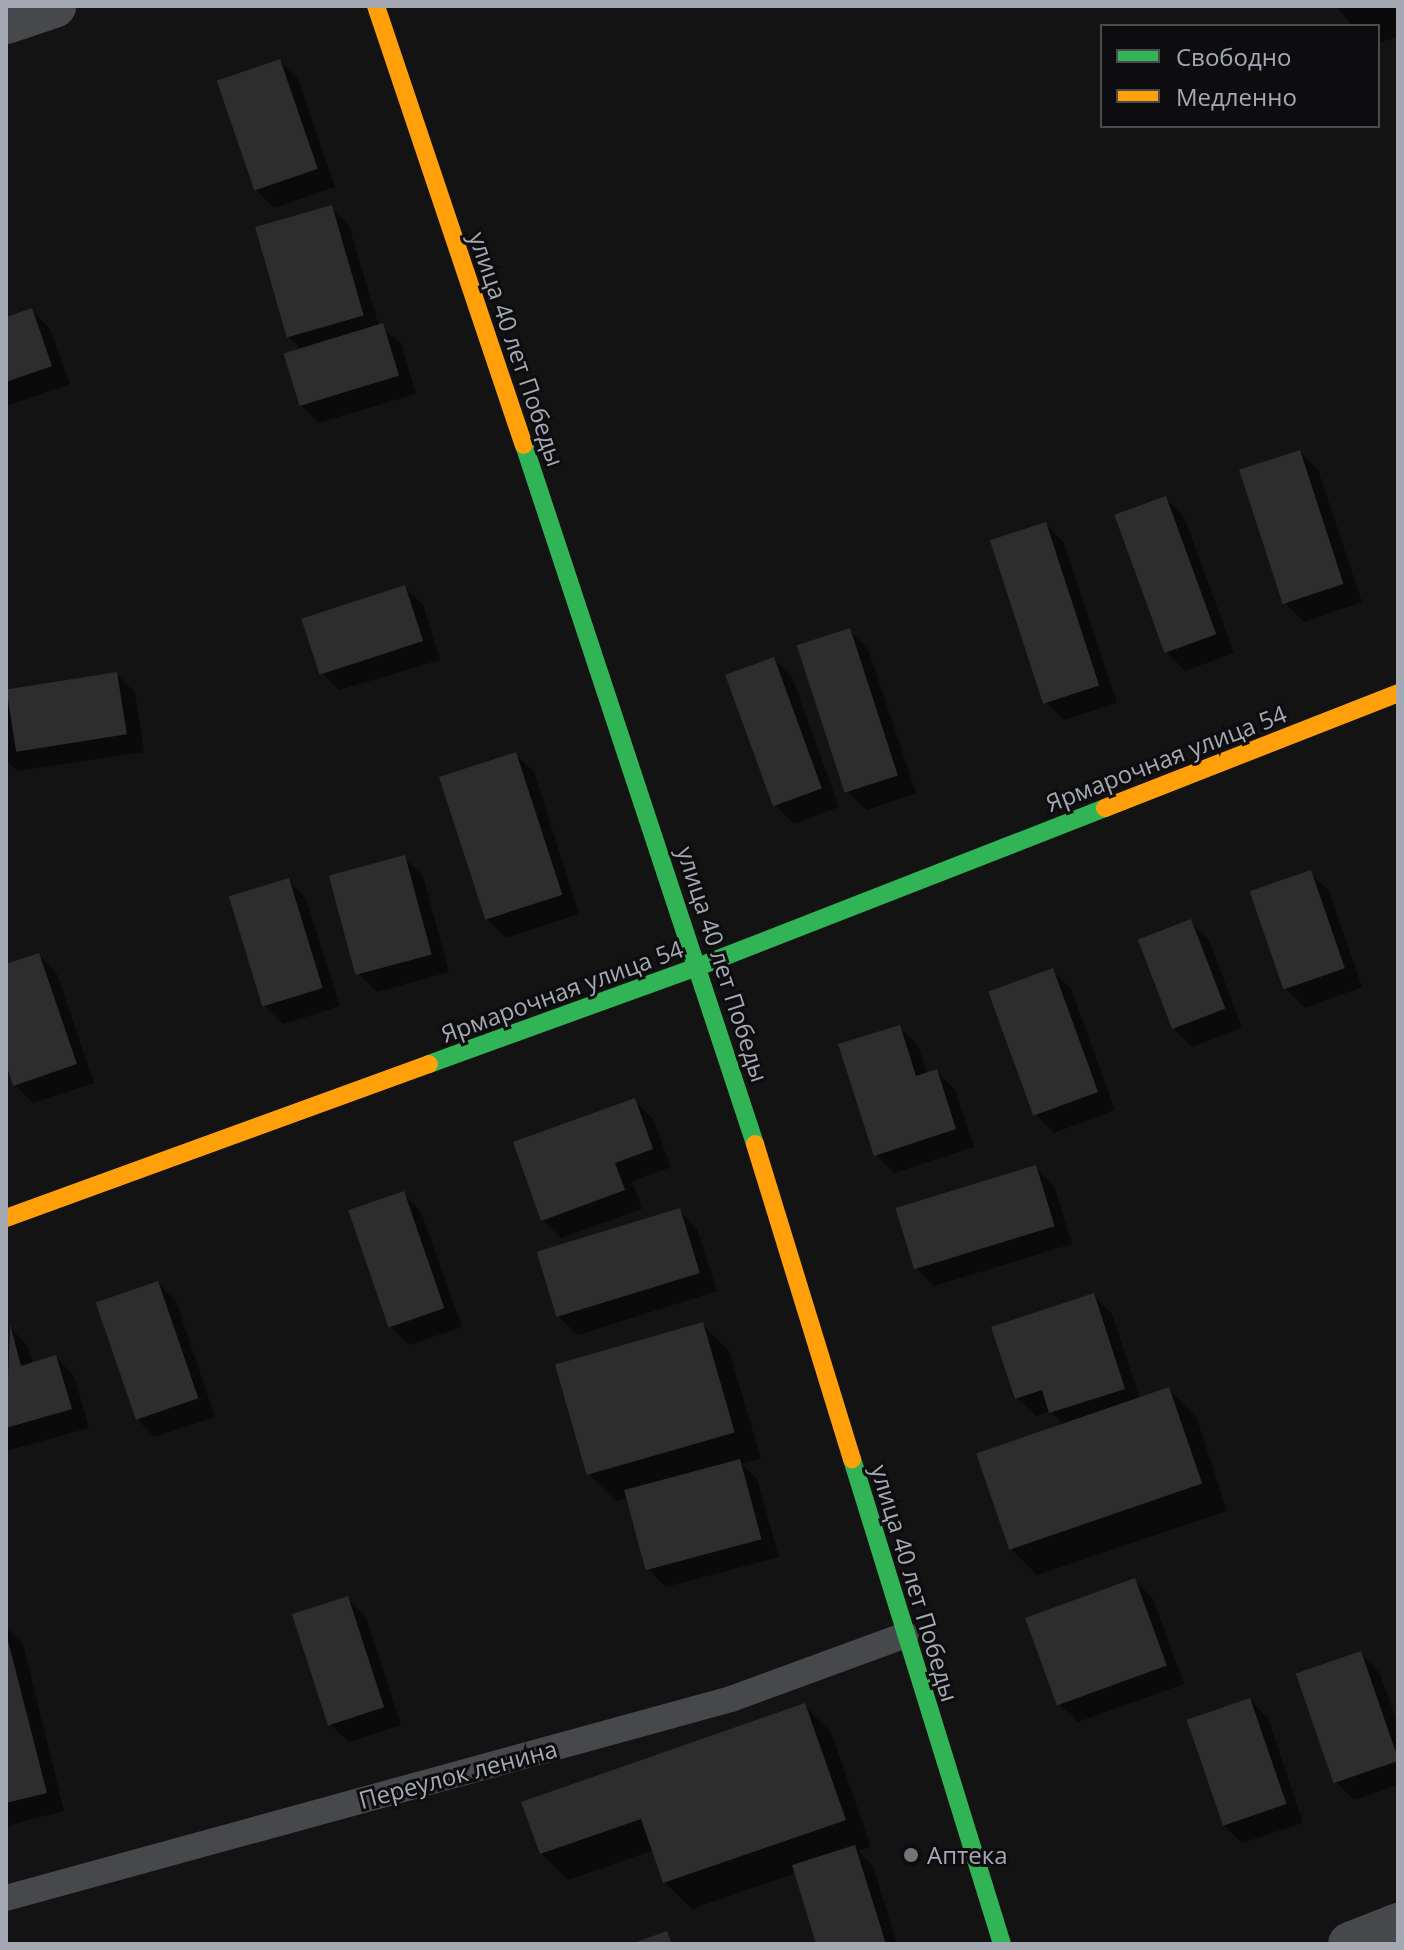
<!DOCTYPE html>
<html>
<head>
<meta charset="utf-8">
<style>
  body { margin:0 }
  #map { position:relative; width:1404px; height:1950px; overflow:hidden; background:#131313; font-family:"Open Sans",sans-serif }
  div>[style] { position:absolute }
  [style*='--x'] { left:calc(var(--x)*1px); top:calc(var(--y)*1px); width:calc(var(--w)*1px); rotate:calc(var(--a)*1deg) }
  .shadow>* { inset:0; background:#0007 }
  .building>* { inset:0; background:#2d2d2e; transform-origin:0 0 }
  .lane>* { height:26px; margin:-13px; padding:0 13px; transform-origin:13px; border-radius:13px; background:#47484c }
  .street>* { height:44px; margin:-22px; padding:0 22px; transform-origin:22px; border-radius:22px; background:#47484c }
  .fast>* { height:18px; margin:-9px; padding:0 9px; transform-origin:9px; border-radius:9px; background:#30b455 }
  .slow>* { height:18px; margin:-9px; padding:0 9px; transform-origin:9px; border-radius:9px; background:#ff9f0a }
  .dots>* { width:22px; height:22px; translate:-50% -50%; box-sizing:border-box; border:4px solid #0d0d0f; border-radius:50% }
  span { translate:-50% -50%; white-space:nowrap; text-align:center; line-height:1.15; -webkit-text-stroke:6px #0d0d0f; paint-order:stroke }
  .street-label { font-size:24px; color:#a5a9b3 }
  .poi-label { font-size:24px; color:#a5a9b3 }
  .left { translate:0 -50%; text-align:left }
  .frame { position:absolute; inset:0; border:8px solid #a5a9b3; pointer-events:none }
  .legend { position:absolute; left:1100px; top:24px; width:280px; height:104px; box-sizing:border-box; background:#0d0d0f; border:2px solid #4a4b51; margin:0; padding:10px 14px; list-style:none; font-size:24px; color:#a5a9b3 }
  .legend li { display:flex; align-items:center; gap:16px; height:40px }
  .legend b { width:40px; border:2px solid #4a4b51 }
</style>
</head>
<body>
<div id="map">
  <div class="shadow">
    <i style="clip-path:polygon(1336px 6px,1398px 6px,1398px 37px,1378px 43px,1378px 26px,1352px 26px)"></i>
    <i style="clip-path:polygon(280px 61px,298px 79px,335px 187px,274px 208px,256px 190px)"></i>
    <i style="clip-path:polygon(331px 207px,349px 226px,379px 326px,401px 343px,416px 394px,318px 423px,300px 404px,301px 349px,289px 337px)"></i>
    <i style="clip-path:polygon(32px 310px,50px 329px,70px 384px,6px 406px,6px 319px)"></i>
    <i style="clip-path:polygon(1300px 452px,1318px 470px,1362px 602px,1304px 622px,1286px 604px)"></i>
    <i style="clip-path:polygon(1166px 498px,1184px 517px,1234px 653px,1185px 671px,1167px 652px)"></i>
    <i style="clip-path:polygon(1046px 524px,1064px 543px,1117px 703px,1064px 720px,1046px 702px)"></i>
    <i style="clip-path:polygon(405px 587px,423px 605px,440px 660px,339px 690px,321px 672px)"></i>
    <i style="clip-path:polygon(849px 630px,868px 649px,916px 793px,867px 810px,848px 792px)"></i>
    <i style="clip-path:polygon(774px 659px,792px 677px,839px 807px,794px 824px,775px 805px)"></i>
    <i style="clip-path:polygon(117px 674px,135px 693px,144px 752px,17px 771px,6px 760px,6px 691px)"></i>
    <i style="clip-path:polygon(515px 754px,534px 772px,579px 914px,506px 938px,487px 919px)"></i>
    <i style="clip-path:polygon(404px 857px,423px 876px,449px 972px,377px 992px,358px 973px)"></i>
    <i style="clip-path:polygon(1310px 872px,1329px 891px,1362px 987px,1305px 1008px,1286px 989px)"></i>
    <i style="clip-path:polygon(288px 880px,306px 899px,340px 1006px,283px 1024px,265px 1006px)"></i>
    <i style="clip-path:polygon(1190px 921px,1209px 940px,1242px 1028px,1192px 1047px,1174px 1029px)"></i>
    <i style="clip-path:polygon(39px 955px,57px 974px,94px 1083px,33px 1103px,15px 1085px,6px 1058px,6px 966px)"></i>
    <i style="clip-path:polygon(1052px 970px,1071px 989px,1115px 1110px,1054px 1133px,1036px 1115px)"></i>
    <i style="clip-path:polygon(899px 1027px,918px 1045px,927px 1074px,936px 1071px,955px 1090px,974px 1147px,894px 1173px,876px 1155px)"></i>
    <i style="clip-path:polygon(634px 1100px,653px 1119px,671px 1167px,632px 1181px,642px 1209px,561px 1238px,543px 1220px)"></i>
    <i style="clip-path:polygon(1036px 1168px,1054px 1186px,1072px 1244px,934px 1286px,915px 1267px)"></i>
    <i style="clip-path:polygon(403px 1193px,421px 1212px,462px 1327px,409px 1345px,390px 1326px)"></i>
    <i style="clip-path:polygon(679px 1210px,697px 1229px,717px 1291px,578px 1335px,559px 1317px)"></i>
    <i style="clip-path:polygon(158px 1283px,176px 1301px,215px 1417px,154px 1437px,136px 1418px)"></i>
    <i style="clip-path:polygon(1094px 1295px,1112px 1314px,1140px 1399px,1169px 1390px,1196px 1416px,1227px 1511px,1037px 1575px,1011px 1549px,1064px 1425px,1050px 1411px,1036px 1416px,1017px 1398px)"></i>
    <i style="clip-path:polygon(702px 1324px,729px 1351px,761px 1458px,742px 1464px,757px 1479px,779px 1557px,666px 1587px,647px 1568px,628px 1498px,616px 1501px,590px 1475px)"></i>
    <i style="clip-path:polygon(9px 1326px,27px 1345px,33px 1364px,56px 1357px,74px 1376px,89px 1428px,6px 1451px)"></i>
    <i style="clip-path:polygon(1135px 1580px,1153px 1599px,1184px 1684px,1078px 1722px,1059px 1704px)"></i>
    <i style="clip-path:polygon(347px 1598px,366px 1617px,401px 1725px,349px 1742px,330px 1724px)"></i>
    <i style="clip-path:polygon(6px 1627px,23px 1644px,64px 1811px,6px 1826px)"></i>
    <i style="clip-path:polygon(1361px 1654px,1379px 1672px,1398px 1725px,1398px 1785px,1354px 1800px,1336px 1782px)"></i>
    <i style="clip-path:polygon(1250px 1700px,1268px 1718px,1303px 1823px,1242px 1843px,1223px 1824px)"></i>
    <i style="clip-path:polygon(805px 1706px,831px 1732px,871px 1847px,858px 1851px,873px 1866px,897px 1944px,818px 1944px,796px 1873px,692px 1909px,665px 1882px,654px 1850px,568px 1880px,541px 1853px)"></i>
  </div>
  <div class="building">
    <i style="left:280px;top:59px;width:116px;height:67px;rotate:71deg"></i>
    <i style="left:332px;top:205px;width:115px;height:80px;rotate:74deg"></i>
    <i style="clip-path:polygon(32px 308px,52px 366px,6px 382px,6px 317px)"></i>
    <i style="left:383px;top:323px;width:55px;height:104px;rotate:73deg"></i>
    <i style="left:1300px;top:450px;width:141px;height:64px;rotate:72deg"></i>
    <i style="left:1166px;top:496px;width:147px;height:55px;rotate:70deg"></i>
    <i style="left:1046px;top:522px;width:172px;height:59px;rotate:72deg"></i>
    <i style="left:405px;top:585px;width:59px;height:109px;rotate:72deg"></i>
    <i style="left:850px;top:628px;width:155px;height:56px;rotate:72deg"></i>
    <i style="left:774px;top:657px;width:140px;height:52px;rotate:70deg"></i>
    <i style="left:117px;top:672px;width:63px;height:112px;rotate:81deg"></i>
    <i style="left:516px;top:752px;width:150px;height:81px;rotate:72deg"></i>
    <i style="left:405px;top:855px;width:103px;height:79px;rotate:75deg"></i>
    <i style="left:1311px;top:870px;width:104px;height:65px;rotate:71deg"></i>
    <i style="left:289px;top:878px;width:115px;height:63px;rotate:73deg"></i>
    <i style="left:1191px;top:919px;width:96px;height:57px;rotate:69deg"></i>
    <i style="clip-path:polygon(39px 953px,77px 1064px,13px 1086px,6px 1064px,6px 964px)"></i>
    <i style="left:1053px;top:968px;width:132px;height:69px;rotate:70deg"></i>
    <i style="clip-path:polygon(900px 1025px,916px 1076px,937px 1069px,956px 1129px,874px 1156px,838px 1044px)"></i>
    <i style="clip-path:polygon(635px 1098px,653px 1149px,615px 1163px,625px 1190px,541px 1221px,513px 1142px)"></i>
    <i style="left:1036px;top:1165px;width:64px;height:147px;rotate:73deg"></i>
    <i style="left:404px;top:1191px;width:124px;height:59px;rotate:71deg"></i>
    <i style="left:680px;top:1208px;width:68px;height:150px;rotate:73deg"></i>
    <i style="left:158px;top:1281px;width:124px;height:66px;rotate:71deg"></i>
    <i style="clip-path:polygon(1094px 1293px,1125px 1389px,1049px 1413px,1042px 1390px,1015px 1399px,991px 1327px)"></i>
    <i style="left:703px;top:1322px;width:115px;height:154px;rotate:74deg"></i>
    <i style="clip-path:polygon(10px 1324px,21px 1366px,56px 1355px,72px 1409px,6px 1428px)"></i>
    <i style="left:1169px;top:1387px;width:102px;height:204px;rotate:71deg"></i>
    <i style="left:740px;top:1459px;width:83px;height:120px;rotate:75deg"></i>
    <i style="left:1135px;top:1578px;width:93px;height:117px;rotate:70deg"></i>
    <i style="left:348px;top:1596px;width:117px;height:59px;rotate:72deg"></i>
    <i style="clip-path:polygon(6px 1633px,47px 1793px,6px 1803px)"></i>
    <i style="left:1361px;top:1651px;width:116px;height:69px;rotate:71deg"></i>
    <i style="left:1250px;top:1698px;width:112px;height:67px;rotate:71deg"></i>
    <i style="clip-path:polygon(805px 1703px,846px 1820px,663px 1883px,641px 1819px,540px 1854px,521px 1802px)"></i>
    <i style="clip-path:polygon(855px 1845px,886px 1944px,816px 1944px,792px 1865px)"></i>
    <i style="clip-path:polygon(667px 1931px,672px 1944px,631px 1944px)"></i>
  </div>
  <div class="lane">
    <i style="--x:6;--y:1898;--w:752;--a:-15.35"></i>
    <i style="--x:731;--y:1699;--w:186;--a:-20.1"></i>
  </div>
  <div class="street">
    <i style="--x:6;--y:22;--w:51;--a:-18.4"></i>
    <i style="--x:1350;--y:1944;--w:52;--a:-21.6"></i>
  </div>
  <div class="fast">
    <i style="--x:524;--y:445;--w:736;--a:71.71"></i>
    <i style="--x:429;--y:1064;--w:288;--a:-19.9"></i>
    <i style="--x:700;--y:966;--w:435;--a:-21.3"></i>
    <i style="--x:852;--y:1459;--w:508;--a:72.81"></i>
  </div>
  <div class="slow">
    <i style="--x:376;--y:6;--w:463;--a:71.4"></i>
    <i style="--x:1105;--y:808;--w:315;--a:-21.4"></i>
    <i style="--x:755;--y:1144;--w:330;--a:72.9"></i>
    <i style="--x:6;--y:1218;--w:450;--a:-20"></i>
  </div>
  <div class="dots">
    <i style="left:911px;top:1855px;background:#72747b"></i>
  </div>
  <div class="street-label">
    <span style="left:517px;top:349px;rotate:71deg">улица 40 лет Победы</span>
    <span style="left:1166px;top:758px;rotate:-21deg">Ярмарочная улица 54</span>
    <span style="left:723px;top:964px;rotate:72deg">улица 40 лет Победы</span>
    <span style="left:562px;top:991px;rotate:-20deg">Ярмарочная улица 54</span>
    <span style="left:915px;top:1583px;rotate:73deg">улица 40 лет Победы</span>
    <span style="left:458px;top:1774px;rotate:-15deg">Переулок ленина</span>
  </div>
  <div class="poi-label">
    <span class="left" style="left:927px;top:1855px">Аптека</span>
  </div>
  <div class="frame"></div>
  <ul class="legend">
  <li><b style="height:10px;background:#30b455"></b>Свободно</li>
  <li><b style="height:10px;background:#ff9f0a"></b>Медленно</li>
  </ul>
</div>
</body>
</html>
